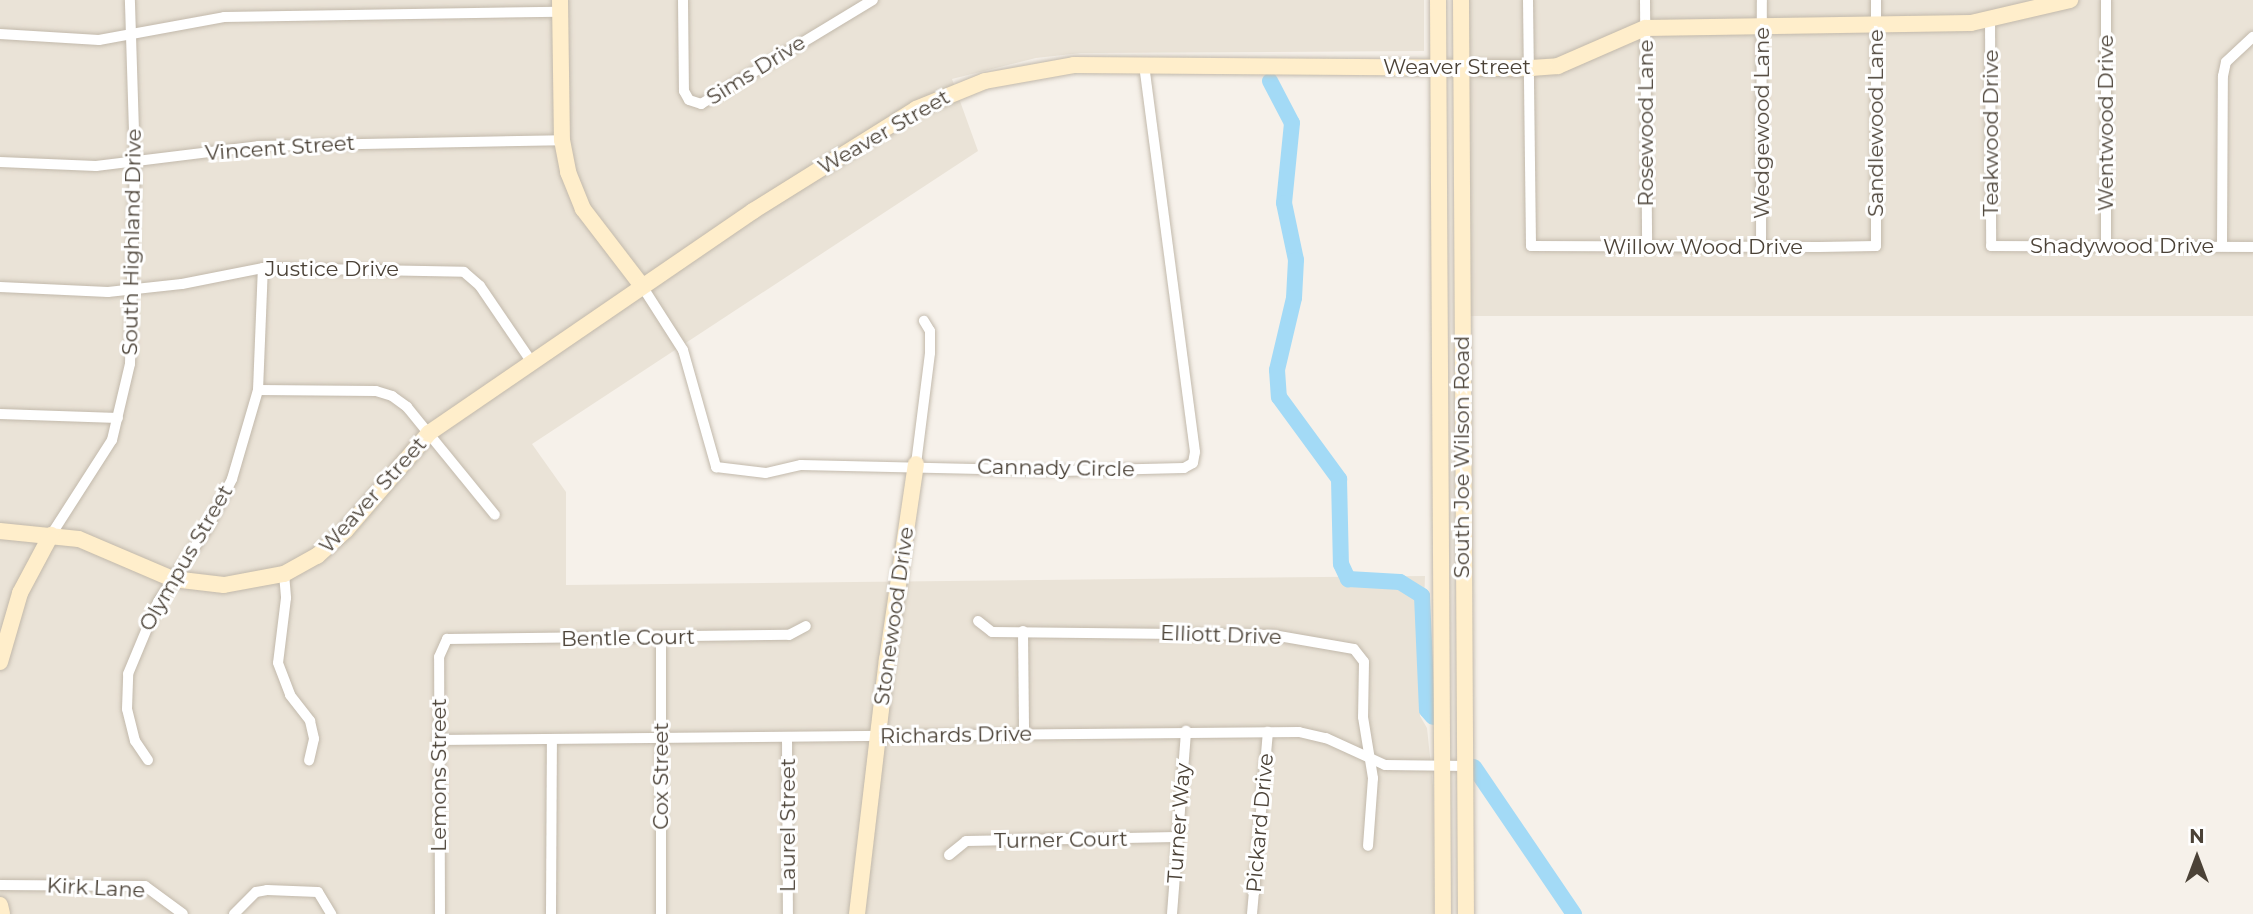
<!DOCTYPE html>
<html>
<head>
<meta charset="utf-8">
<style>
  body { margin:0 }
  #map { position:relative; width:2253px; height:914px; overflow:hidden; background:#f6f1ea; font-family:Montserrat,sans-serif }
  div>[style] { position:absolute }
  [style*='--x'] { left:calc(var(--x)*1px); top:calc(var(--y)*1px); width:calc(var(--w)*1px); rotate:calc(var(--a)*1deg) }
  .residential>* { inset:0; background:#eae3d7; transform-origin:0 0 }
  .river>* { height:16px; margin:-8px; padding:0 8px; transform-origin:8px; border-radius:8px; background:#a3daf6 }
  .roads { filter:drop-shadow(0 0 2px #c2b9ab) drop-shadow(0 0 2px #c2b9ab) }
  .street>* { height:10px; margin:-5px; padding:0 5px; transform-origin:5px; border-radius:5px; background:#fff }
  .secondary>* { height:16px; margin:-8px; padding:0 8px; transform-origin:8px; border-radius:8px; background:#ffeecb }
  span { translate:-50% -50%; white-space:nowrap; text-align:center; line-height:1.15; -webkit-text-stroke:6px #fff; paint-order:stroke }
  .street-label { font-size:21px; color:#4b4237 }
  .north { position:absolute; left:2162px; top:823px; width:70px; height:70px; -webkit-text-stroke:5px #fff; paint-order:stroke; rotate:0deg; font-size:19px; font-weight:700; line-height:28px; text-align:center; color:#4b4237 }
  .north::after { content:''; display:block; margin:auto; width:24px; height:32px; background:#4b4237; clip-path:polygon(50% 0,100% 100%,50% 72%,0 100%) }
</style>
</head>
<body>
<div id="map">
  <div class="residential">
    <i style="clip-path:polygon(0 0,1424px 0,1424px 51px,1081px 53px,1036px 58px,952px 79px,978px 151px,532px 444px,566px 492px,566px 585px,1425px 576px,1420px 716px,1427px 728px,1433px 786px,1434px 914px,0 914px)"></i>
    <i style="left:1465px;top:0;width:788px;height:316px"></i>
  </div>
  <div class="river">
    <i style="--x:1270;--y:81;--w:47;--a:62.4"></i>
    <i style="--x:1292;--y:123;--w:80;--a:95.7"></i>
    <i style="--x:1284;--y:203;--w:58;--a:78.1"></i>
    <i style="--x:1296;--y:260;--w:38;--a:93"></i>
    <i style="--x:1294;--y:298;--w:74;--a:103.3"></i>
    <i style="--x:1277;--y:370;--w:27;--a:86"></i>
    <i style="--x:1279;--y:397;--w:102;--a:53.8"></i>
    <i style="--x:1339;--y:479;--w:85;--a:88.7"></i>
    <i style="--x:1341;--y:564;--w:17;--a:65"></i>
    <i style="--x:1348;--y:579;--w:52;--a:3.3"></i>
    <i style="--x:1400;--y:582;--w:26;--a:32"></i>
    <i style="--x:1422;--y:596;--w:114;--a:87.5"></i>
    <i style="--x:1427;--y:710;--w:9;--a:49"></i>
    <i style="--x:1474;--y:767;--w:178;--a:55.8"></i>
  </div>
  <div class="roads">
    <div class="street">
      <i style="--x:683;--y:0;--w:91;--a:89.4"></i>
      <i style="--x:684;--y:91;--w:10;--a:61"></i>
      <i style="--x:689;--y:100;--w:13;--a:18"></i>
      <i style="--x:701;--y:104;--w:201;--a:-31.2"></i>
      <i style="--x:1528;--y:0;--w:246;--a:89.3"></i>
      <i style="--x:1531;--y:246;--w:288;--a:0.2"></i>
      <i style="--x:1819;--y:247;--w:57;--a:-1"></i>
      <i style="--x:1876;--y:246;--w:246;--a:-90"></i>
      <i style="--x:1645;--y:0;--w:246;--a:89.5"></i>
      <i style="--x:2106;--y:0;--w:246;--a:90"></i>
      <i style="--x:1990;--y:20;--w:226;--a:89.7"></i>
      <i style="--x:1991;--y:246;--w:262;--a:0.2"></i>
      <i style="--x:0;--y:34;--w:99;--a:3.5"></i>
      <i style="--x:99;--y:40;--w:127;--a:-10.4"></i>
      <i style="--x:224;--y:17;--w:335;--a:-0.9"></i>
      <i style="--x:0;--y:162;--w:96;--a:2.4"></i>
      <i style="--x:96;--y:166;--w:163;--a:-7"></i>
      <i style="--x:258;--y:146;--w:304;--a:-1.1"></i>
      <i style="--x:1761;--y:245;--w:245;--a:-89.8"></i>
      <i style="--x:2222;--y:246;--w:170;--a:-89.7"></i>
      <i style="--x:2223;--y:76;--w:14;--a:-78"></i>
      <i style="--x:2226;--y:62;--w:37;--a:-43"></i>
      <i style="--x:642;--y:286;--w:76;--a:57.4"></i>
      <i style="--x:683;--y:350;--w:122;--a:74.2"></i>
      <i style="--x:716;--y:467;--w:50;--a:6.8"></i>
      <i style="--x:766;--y:473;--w:36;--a:-13"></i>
      <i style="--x:801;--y:465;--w:259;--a:1.3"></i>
      <i style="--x:1060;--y:471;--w:124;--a:-1.4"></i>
      <i style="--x:1184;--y:468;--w:10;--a:-29"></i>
      <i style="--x:1193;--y:463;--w:11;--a:-80"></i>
      <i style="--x:1195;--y:452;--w:389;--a:-97.5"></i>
      <i style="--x:0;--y:287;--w:108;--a:2.7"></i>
      <i style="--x:108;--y:292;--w:74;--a:-6.2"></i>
      <i style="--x:182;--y:284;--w:83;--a:-11.2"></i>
      <i style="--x:263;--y:268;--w:201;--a:1.1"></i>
      <i style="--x:464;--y:272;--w:21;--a:41"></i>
      <i style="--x:480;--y:286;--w:94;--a:55.8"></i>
      <i style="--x:258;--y:390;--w:118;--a:0.5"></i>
      <i style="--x:376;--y:391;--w:17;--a:17"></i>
      <i style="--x:392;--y:396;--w:19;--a:36"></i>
      <i style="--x:407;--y:407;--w:139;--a:50.8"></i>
      <i style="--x:0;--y:414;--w:118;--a:1.9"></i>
      <i style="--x:916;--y:464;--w:112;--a:-82.8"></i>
      <i style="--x:930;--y:353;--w:22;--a:-90"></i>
      <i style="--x:930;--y:331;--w:12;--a:-121"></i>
      <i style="--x:51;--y:535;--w:113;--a:-57.3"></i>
      <i style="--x:112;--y:440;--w:78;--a:-76.7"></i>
      <i style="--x:130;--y:364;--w:201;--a:-88.6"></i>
      <i style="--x:135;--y:163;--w:163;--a:-91.8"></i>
      <i style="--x:284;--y:574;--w:24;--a:85"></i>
      <i style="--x:286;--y:598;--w:65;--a:97"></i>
      <i style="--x:278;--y:663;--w:34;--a:69"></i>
      <i style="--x:290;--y:695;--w:33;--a:52"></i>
      <i style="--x:310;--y:721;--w:18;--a:77"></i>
      <i style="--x:314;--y:739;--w:22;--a:103"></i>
      <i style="--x:978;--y:621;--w:18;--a:38"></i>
      <i style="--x:992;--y:632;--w:281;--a:0.6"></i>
      <i style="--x:1273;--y:635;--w:82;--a:9.8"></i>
      <i style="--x:1354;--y:649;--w:16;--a:52"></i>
      <i style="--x:1364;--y:662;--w:55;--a:91"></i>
      <i style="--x:1363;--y:717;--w:62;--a:80.7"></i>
      <i style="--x:1373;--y:778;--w:68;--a:94.2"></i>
      <i style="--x:1023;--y:631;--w:103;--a:89.4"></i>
      <i style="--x:787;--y:737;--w:177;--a:89.7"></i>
      <i style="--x:438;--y:740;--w:861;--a:-0.53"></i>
      <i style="--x:1299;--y:732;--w:28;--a:13"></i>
      <i style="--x:1326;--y:738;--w:65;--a:24.6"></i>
      <i style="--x:1385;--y:765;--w:81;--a:0.7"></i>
      <i style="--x:148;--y:760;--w:23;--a:-124"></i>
      <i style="--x:135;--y:741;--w:33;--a:-104"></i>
      <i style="--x:127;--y:709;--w:35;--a:-88"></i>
      <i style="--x:128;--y:674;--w:78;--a:-67.4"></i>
      <i style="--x:158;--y:602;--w:90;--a:-56.3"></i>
      <i style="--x:208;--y:527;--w:54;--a:-63.4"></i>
      <i style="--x:232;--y:479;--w:93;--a:-73.7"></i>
      <i style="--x:258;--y:390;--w:122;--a:-87.7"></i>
      <i style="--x:949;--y:855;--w:22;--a:-39"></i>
      <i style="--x:966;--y:841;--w:211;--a:-1.1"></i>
      <i style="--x:0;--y:885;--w:145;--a:0.4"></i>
      <i style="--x:145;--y:886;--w:47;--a:36.4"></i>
      <i style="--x:234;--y:914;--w:31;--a:-45"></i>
      <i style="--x:256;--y:892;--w:11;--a:-10"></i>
      <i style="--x:267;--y:890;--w:51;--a:2.2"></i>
      <i style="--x:318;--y:892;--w:26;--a:59"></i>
      <i style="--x:440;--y:914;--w:257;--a:-90.2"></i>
      <i style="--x:439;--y:657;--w:20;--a:-66"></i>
      <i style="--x:447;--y:639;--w:342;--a:-0.7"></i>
      <i style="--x:789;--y:635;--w:19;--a:-28"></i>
      <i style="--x:551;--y:914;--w:173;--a:-89.7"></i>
      <i style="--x:661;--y:914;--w:276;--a:-90"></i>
      <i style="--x:1172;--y:914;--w:184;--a:-85.6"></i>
      <i style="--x:1252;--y:914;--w:183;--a:-85"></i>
    </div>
    <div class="secondary">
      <i style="--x:560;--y:0;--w:140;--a:89.2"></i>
      <i style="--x:562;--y:140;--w:33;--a:79"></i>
      <i style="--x:568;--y:172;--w:40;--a:68"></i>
      <i style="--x:583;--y:209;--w:97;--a:52.5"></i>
      <i style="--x:1438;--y:0;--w:914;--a:89.69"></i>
      <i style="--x:1461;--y:0;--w:914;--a:89.69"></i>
      <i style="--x:0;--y:531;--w:79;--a:5.8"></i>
      <i style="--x:79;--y:539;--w:102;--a:23.1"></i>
      <i style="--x:173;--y:579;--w:51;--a:6.7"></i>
      <i style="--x:224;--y:585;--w:61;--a:-10.4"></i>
      <i style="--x:284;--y:574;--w:38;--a:-29"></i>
      <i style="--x:317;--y:556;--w:39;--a:-42"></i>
      <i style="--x:346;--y:530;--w:128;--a:-49.4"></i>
      <i style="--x:429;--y:433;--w:393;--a:-34.4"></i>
      <i style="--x:753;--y:211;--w:192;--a:-32"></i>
      <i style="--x:916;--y:109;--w:74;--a:-22.1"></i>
      <i style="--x:985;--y:81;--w:90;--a:-10.2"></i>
      <i style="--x:1074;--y:65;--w:457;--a:0.4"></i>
      <i style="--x:1531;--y:68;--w:27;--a:-4"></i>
      <i style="--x:1558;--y:66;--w:95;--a:-23.6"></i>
      <i style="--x:1645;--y:28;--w:326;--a:-0.9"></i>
      <i style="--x:1971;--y:23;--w:102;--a:-13.1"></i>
      <i style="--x:0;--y:662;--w:72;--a:-73.8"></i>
      <i style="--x:20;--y:593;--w:66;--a:-61.9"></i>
      <i style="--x:0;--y:905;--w:9;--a:77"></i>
      <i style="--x:857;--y:914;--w:256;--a:-83.3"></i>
      <i style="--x:887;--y:660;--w:198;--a:-81.6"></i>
    </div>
  </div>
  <div class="street-label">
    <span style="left:1457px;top:67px">Weaver Street</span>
    <span style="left:756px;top:70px;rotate:-32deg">Sims Drive</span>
    <span style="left:1646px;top:123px;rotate:-90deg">Rosewood Lane</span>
    <span style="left:1762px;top:123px;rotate:-90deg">Wedgewood Lane</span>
    <span style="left:1876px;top:123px;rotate:-90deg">Sandlewood Lane</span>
    <span style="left:2106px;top:123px;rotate:-90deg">Wentwood Drive</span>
    <span style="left:884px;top:132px;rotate:-30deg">Weaver Street</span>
    <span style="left:1991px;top:133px;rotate:-90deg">Teakwood Drive</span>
    <span style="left:280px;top:148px;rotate:-4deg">Vincent Street</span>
    <span style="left:132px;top:242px;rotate:-89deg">South Highland Drive</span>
    <span style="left:2122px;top:246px">Shadywood Drive</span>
    <span style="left:1703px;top:247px">Willow Wood Drive</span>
    <span style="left:332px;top:269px">Justice Drive</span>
    <span style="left:1462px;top:457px;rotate:-90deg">South Joe Wilson Road</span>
    <span style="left:1056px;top:468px;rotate:1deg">Cannady Circle</span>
    <span style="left:373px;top:495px;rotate:-48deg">Weaver Street</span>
    <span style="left:186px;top:558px;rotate:-60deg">Olympus Street</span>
    <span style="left:894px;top:616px;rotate:-82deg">Stonewood Drive</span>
    <span style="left:1221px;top:635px;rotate:2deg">Elliott Drive</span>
    <span style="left:628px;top:638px;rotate:-1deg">Bentle Court</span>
    <span style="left:956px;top:735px;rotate:-1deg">Richards Drive</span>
    <span style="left:439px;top:775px;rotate:-90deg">Lemons Street</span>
    <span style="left:661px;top:776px;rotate:-90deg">Cox Street</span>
    <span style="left:1179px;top:823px;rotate:-86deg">Turner Way</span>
    <span style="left:1260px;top:823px;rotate:-85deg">Pickard Drive</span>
    <span style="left:788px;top:825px;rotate:-90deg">Laurel Street</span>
    <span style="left:1061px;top:840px;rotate:-1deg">Turner Court</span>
    <span style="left:96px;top:888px;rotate:3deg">Kirk Lane</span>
  </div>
  <div class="north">N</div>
</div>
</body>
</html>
